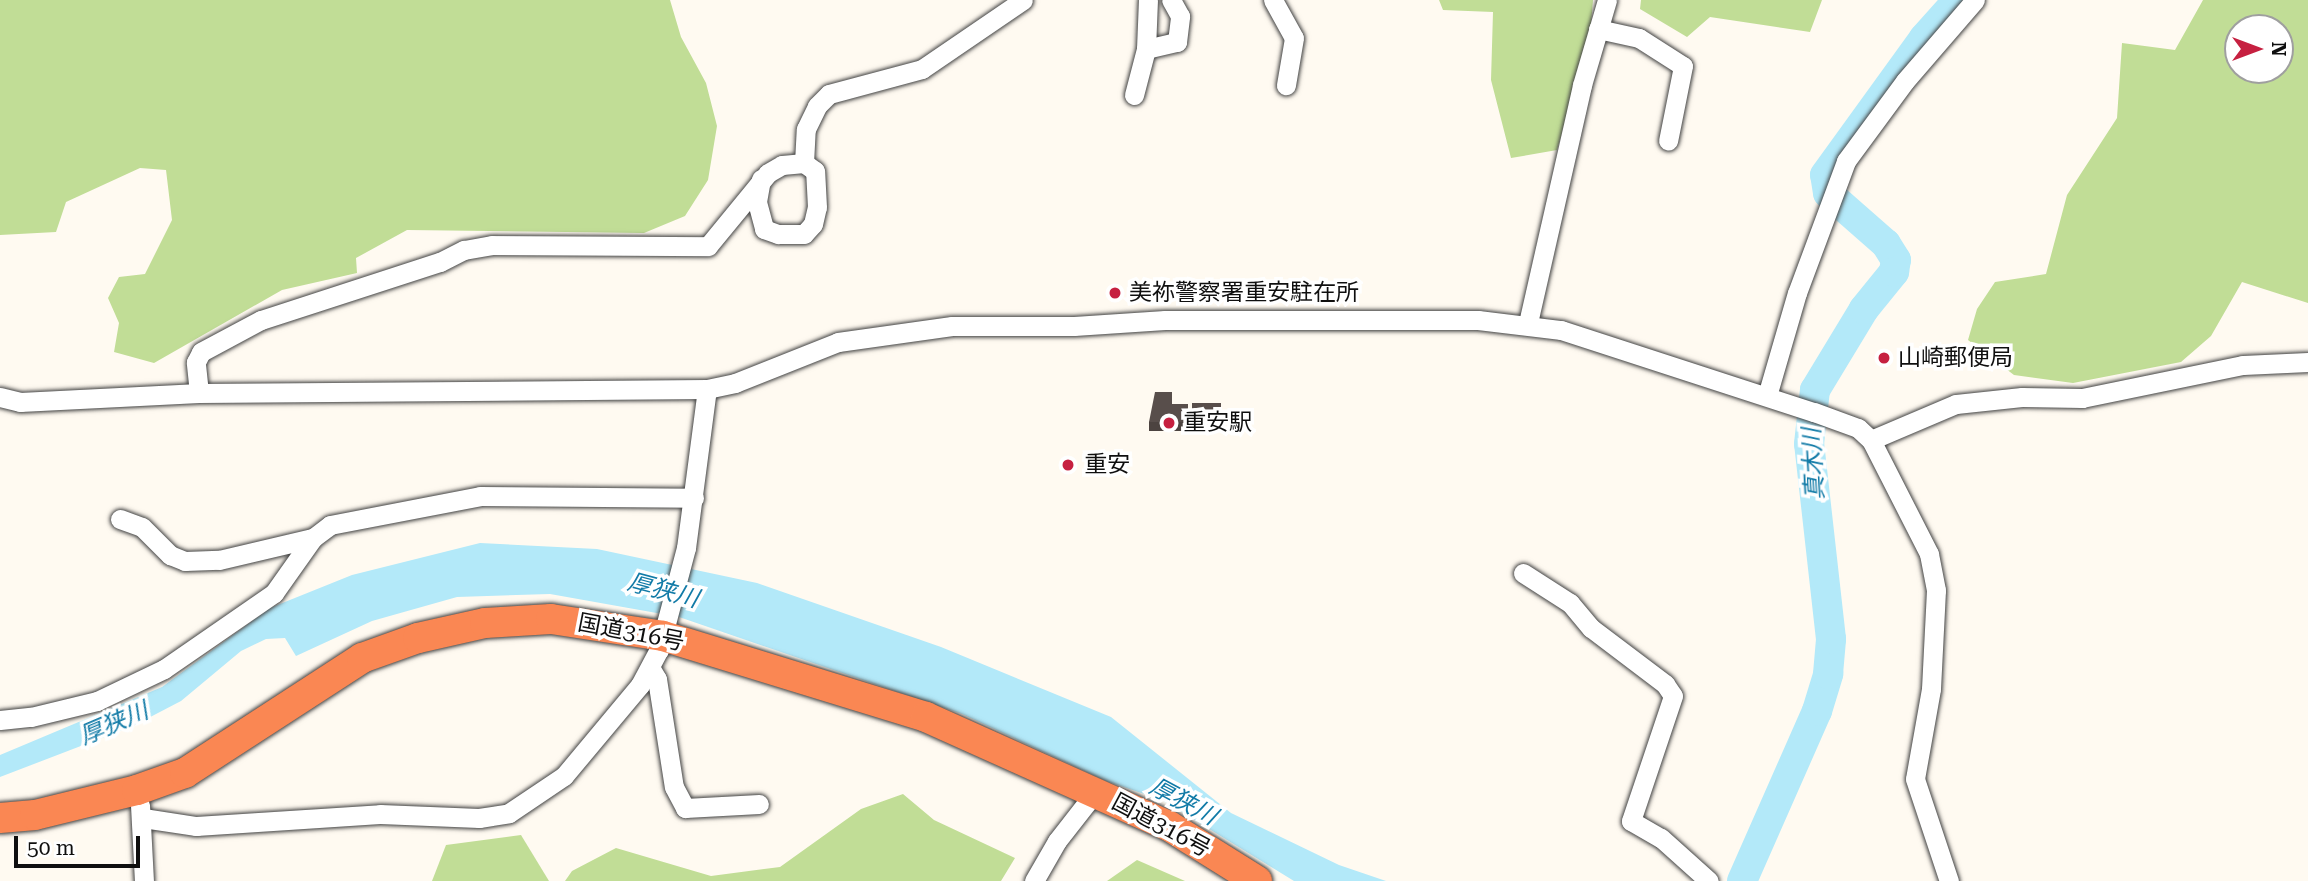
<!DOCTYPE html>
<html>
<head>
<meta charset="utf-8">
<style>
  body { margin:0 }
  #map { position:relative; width:2308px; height:881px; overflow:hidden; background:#fffaf1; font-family:"Roboto Serif","Noto Sans JP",serif }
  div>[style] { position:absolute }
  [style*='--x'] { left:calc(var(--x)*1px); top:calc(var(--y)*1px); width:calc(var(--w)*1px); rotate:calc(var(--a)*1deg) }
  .forest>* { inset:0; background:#c1dd96 }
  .water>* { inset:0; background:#b3e9f9 }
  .river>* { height:30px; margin:-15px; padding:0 15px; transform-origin:15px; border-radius:15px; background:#b3e9f9 }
  .roads { filter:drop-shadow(0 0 2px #424242) drop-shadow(0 0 2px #424242) }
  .minor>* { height:19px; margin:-9.5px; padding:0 9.5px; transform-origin:9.5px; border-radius:9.5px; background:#fff }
  .highway>* { height:30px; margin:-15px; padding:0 15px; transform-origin:15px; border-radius:15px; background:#fa8753 }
  .wall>* { inset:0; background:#4c4340; transform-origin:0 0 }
  .building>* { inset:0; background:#584e4b; transform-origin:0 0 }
  .dots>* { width:19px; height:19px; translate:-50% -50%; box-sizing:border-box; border:4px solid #fff; border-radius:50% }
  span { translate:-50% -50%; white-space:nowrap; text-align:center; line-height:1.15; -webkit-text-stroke:7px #fff; paint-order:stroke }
  .poi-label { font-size:23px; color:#0f0f0f }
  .left { translate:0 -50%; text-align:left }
  .street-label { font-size:23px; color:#0f0f0f }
  .water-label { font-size:24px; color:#127ba7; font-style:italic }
  .north { position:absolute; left:2224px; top:14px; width:70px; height:70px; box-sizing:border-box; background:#fff; border:2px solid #9f9f9f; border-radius:50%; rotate:90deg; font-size:19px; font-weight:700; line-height:28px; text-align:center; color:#0f0f0f }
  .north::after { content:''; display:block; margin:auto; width:24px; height:32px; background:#c62040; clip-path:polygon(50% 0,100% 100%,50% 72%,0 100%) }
  .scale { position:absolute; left:14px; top:836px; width:126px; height:32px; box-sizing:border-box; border:4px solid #0f0f0f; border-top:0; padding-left:9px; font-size:21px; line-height:24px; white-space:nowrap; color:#0f0f0f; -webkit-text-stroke:5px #fff; paint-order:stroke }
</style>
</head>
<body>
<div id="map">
  <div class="forest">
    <i style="clip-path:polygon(0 0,670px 0,681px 37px,706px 83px,717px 126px,708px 180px,685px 216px,644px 233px,407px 230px,356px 258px,357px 273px,282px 290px,154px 363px,114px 352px,119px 323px,108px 298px,119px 277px,145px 274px,172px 220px,166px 170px,140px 168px,66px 202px,56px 232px,0 235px)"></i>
    <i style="clip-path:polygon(1439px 0,1593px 0,1590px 36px,1557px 150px,1511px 158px,1491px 80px,1493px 12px,1443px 10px)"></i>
    <i style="clip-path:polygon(1641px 0,1822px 0,1810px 32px,1710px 17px,1687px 37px,1640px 9px)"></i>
    <i style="clip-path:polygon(evenodd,2203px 0,2308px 0,2308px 303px,2242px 282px,2211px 336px,2181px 362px,2073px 383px,2014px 375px,1968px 340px,1977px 309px,1995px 282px,2046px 274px,2067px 195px,2117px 118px,2122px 43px,2175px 50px,2203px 0,2238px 28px,2280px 28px,2280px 70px,2238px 70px,2238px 28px)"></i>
    <i style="clip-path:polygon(903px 794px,934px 820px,1015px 858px,1001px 881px,565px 881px,572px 871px,616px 848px,711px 876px,780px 867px,861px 809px)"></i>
    <i style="clip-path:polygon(521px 835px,549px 881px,432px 881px,446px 845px)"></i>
    <i style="clip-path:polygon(1137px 860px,1185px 881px,1107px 881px)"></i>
  </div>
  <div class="water">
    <i style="clip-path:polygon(480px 543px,597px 549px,757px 583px,941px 647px,1111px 717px,1231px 813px,1339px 865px,1386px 881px,1294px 881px,1162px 800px,1106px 781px,962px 714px,679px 617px,550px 594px,457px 597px,372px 621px,296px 656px,285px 638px,266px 639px,241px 651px,181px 701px,133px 726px,0 777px,0 755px,162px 687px,270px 608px,352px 575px)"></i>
  </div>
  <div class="river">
    <i style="--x:1742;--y:881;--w:186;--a:-66.2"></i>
    <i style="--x:1817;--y:711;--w:39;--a:-73"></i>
    <i style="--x:1828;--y:674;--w:35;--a:-85"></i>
    <i style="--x:1831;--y:639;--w:196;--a:-96.4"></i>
    <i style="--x:1809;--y:444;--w:54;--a:-83.7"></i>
    <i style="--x:1815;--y:390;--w:95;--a:-58.8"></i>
    <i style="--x:1864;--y:309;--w:48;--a:-51"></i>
    <i style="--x:1894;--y:272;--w:12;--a:-81"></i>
    <i style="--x:1896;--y:260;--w:19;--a:-122"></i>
    <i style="--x:1886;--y:244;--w:77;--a:-138.7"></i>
    <i style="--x:1828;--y:193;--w:18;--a:-99"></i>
    <i style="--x:1825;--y:175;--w:169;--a:-54.1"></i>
    <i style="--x:1924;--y:38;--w:51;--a:-48.2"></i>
  </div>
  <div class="roads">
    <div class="minor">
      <i style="--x:1273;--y:0;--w:43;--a:61.1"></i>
      <i style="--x:1294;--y:38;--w:48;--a:99.7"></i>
      <i style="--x:1598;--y:29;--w:42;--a:12.4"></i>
      <i style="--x:1639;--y:38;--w:52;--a:32.5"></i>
      <i style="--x:1683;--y:66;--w:76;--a:101.3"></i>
      <i style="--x:1146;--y:49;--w:32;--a:-13"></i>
      <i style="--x:1177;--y:42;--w:26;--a:-83"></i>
      <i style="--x:1180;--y:16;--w:18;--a:-119"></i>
      <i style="--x:1134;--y:95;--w:48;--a:-75.4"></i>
      <i style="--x:1146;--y:49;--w:49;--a:-87.7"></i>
      <i style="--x:761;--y:179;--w:23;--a:100"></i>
      <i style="--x:757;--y:202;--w:28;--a:75"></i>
      <i style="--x:764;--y:229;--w:15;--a:20"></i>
      <i style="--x:778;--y:234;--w:26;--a:0"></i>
      <i style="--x:804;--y:234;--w:13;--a:-48"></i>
      <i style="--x:813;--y:224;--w:17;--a:-77"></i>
      <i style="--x:817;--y:207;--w:36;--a:-93"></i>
      <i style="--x:815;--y:171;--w:14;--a:-144"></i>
      <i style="--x:804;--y:163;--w:34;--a:-87"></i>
      <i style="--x:806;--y:129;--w:25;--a:-64"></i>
      <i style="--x:817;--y:106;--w:17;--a:-45"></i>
      <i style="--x:829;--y:94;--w:96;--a:-15"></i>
      <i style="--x:922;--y:69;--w:122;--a:-34.3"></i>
      <i style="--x:1528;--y:323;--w:244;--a:-77.2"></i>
      <i style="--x:1582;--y:85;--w:89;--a:-73.6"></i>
      <i style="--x:199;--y:393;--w:31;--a:-96"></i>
      <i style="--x:196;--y:362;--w:11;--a:-63"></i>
      <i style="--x:201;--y:352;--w:68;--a:-28.1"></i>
      <i style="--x:261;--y:320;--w:188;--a:-18"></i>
      <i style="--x:440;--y:262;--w:27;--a:-27"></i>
      <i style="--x:464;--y:250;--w:28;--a:-10"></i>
      <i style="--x:492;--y:245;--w:216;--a:0.3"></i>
      <i style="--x:708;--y:246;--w:94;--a:-50.6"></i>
      <i style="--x:768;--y:173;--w:16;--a:-30"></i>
      <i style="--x:782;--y:165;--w:22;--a:-5"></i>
      <i style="--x:1767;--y:396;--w:107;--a:-73.8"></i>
      <i style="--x:1797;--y:293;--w:141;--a:-69.6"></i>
      <i style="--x:1846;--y:161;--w:99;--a:-53.6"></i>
      <i style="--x:1905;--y:81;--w:107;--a:-49.2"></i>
      <i style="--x:0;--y:397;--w:21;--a:14"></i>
      <i style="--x:20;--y:402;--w:179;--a:-2.9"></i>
      <i style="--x:199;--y:393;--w:508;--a:-0.45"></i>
      <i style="--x:707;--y:389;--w:29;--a:-12"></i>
      <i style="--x:735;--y:383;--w:111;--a:-21.7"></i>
      <i style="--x:838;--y:342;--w:115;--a:-8"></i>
      <i style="--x:952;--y:326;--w:122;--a:0"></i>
      <i style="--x:1074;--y:326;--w:91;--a:-3.8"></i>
      <i style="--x:1165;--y:320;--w:313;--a:0"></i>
      <i style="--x:1478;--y:320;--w:84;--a:6.9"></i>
      <i style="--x:1561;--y:330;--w:266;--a:18"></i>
      <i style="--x:1814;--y:412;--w:47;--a:20"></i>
      <i style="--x:1858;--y:428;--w:18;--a:43"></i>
      <i style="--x:1871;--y:440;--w:128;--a:63"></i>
      <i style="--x:1929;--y:554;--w:37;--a:79"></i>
      <i style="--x:1936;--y:590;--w:99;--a:92.9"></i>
      <i style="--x:1931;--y:689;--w:91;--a:100.1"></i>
      <i style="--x:1915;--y:779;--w:108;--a:71.6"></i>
      <i style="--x:1871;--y:440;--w:92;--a:-23"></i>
      <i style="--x:1956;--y:404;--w:66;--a:-6.1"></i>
      <i style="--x:2022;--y:397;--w:60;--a:1"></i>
      <i style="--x:2082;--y:398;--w:164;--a:-11.6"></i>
      <i style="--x:2243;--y:365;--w:65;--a:-2.6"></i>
      <i style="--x:120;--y:519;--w:23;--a:20"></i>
      <i style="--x:142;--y:527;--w:40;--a:45"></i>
      <i style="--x:170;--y:555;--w:16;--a:22"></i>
      <i style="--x:185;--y:561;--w:34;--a:-2"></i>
      <i style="--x:219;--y:560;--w:97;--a:-13.2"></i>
      <i style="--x:1523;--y:573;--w:56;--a:32.6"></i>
      <i style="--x:1570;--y:603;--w:33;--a:50"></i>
      <i style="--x:1591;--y:628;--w:93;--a:37.1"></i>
      <i style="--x:1665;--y:684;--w:14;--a:56"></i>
      <i style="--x:1673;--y:696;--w:132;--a:108.6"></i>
      <i style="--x:1631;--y:821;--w:34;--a:30"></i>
      <i style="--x:1661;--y:838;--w:64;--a:41.9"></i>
      <i style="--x:651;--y:669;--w:12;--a:59"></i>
      <i style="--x:657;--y:679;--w:109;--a:81.1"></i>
      <i style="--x:674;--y:787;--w:24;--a:62"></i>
      <i style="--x:685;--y:808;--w:74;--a:-3.1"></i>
      <i style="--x:0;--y:720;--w:31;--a:-6"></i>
      <i style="--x:31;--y:717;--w:68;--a:-13.6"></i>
      <i style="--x:97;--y:701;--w:74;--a:-25.5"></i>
      <i style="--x:164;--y:669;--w:134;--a:-34.6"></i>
      <i style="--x:274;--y:593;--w:67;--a:-54.7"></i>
      <i style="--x:313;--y:538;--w:21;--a:-37"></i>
      <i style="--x:330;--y:525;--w:153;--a:-10.9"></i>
      <i style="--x:480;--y:496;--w:214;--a:0.5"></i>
      <i style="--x:140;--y:805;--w:76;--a:87"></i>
      <i style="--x:143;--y:818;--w:54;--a:8.6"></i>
      <i style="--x:196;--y:826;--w:184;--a:-3.7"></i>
      <i style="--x:380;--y:814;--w:99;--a:2.3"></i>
      <i style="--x:479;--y:818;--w:30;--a:-9"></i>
      <i style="--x:509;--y:813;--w:66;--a:-33.9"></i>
      <i style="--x:564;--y:776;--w:119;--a:-50.1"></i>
      <i style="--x:640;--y:685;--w:40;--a:-62"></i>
      <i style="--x:659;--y:650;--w:106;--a:-75.2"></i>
      <i style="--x:686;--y:548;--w:160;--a:-82.5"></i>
      <i style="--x:1034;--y:881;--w:46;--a:-60.1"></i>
      <i style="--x:1057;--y:841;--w:63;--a:-52"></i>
    </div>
    <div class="highway">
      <i style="--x:0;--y:818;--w:35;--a:-5"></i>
      <i style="--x:35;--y:815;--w:105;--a:-13.8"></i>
      <i style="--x:137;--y:790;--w:51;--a:-19.5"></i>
      <i style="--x:185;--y:773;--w:211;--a:-33"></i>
      <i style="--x:362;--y:658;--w:59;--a:-19.7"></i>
      <i style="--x:418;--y:638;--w:69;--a:-12.6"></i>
      <i style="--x:485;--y:623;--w:66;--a:-3.5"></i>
      <i style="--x:551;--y:619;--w:113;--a:8.6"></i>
      <i style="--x:663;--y:636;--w:275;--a:17.1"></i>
      <i style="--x:926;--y:717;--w:266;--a:24.2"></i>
      <i style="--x:1169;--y:826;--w:104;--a:32"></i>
    </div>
  </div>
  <div class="wall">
    <i style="left:1192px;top:403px;width:29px;height:29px"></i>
    <i style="clip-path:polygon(1172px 404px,1188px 404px,1188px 431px,1149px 431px,1149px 422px)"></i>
  </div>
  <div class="building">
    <i style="clip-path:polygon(1155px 392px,1172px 392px,1172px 404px,1188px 404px,1188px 422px,1149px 422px)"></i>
    <i style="left:1192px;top:403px;width:29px;height:20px"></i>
  </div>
  <div class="dots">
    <i style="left:1115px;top:293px;background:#c62040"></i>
    <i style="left:1884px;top:358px;background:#c62040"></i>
    <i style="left:1169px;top:423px;background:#c62040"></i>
    <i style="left:1068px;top:465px;background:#c62040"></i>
  </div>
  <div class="poi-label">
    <span class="left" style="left:1129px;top:293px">美祢警察署重安駐在所</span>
    <span class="left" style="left:1898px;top:358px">山崎郵便局</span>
    <span class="left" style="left:1183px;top:423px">重安駅</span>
    <span class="left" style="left:1084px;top:465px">重安</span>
  </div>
  <div class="street-label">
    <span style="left:631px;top:633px;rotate:11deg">国道316号</span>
    <span style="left:1161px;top:826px;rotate:28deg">国道316号</span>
  </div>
  <div class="water-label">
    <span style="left:1814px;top:464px;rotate:-93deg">真木川</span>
    <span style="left:663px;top:591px;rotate:15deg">厚狭川</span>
    <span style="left:114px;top:724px;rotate:-23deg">厚狭川</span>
    <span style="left:1183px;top:802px;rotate:28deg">厚狭川</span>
  </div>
  <div class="north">N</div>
  <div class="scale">50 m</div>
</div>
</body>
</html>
